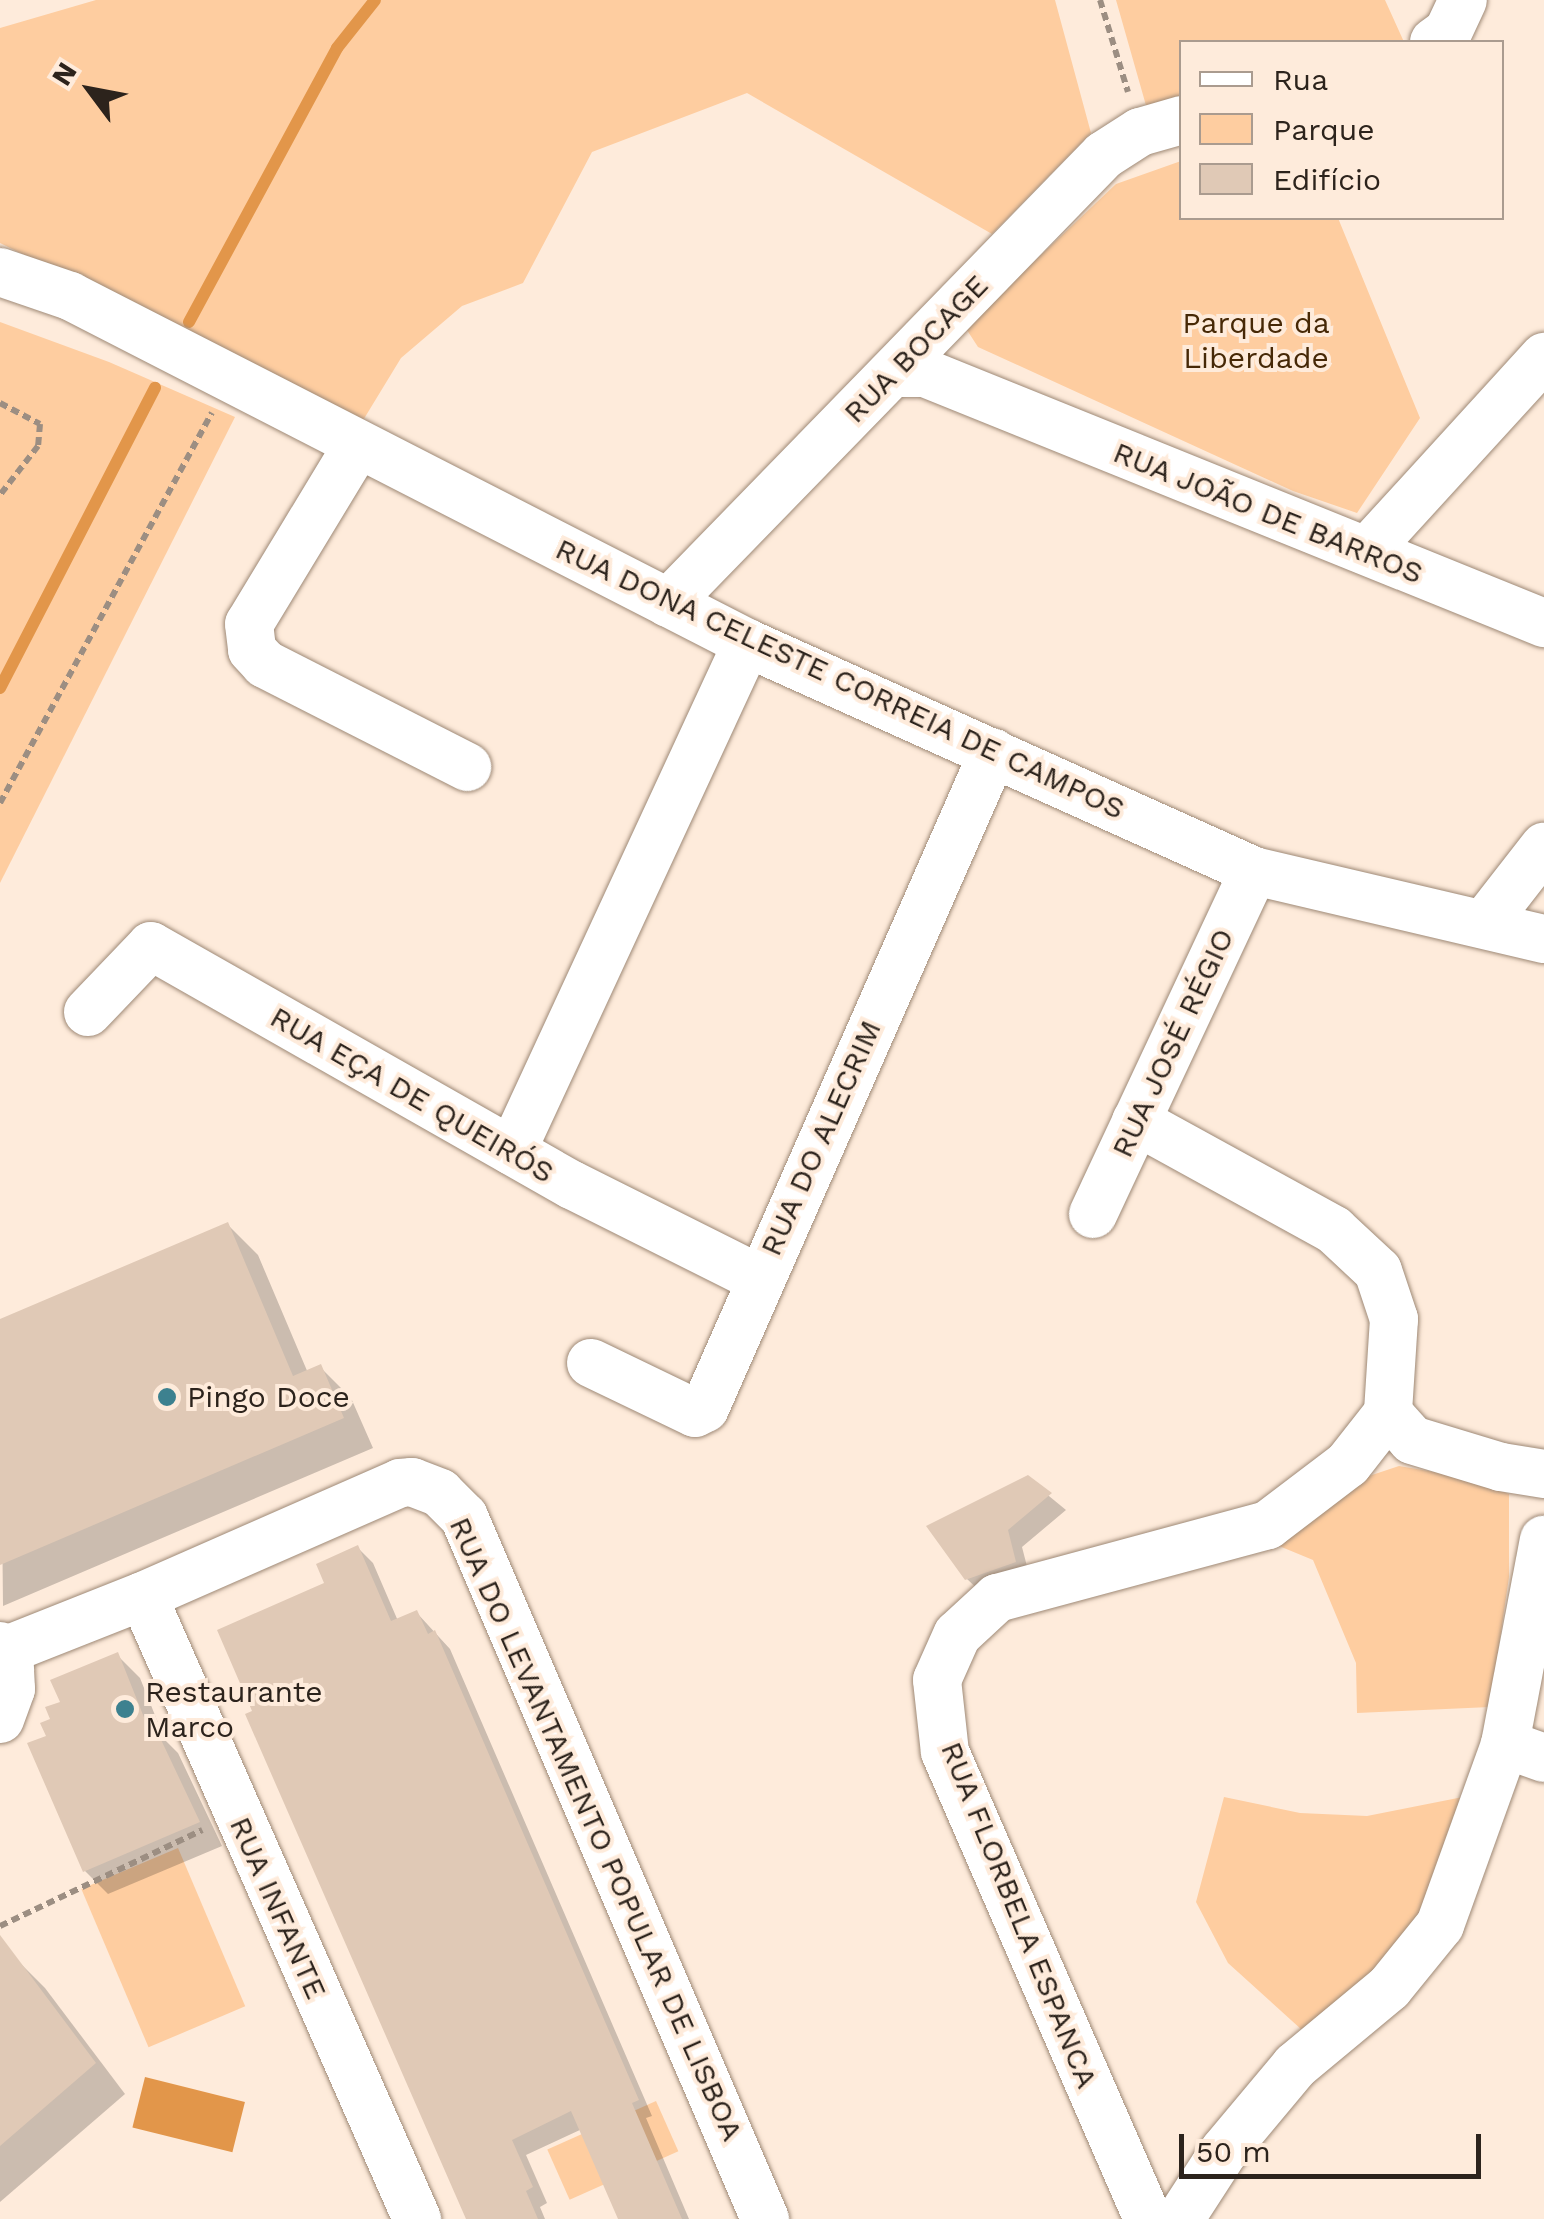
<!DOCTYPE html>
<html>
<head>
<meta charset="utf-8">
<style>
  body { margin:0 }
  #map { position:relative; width:1544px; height:2219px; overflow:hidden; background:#feebdb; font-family:"Work Sans",sans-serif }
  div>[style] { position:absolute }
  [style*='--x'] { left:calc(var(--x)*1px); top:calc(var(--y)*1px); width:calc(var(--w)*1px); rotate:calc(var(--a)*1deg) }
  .green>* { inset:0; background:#fecda0; transform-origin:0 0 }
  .water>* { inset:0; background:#e2964a; transform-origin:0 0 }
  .shadow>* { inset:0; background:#0003 }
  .stream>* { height:12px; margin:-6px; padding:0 6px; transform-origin:6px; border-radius:6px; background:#e2964a }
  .building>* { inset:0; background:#e0c9b6 }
  .path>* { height:6px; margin-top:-3px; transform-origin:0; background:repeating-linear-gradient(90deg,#9c8e82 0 8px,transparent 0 13px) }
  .roads { filter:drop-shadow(0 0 2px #9e8976) drop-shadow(0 0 2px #9e8976) }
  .minor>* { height:48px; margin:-24px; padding:0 24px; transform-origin:24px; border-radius:24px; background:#fff }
  .dots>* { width:28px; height:28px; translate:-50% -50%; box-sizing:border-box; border:5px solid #feebdb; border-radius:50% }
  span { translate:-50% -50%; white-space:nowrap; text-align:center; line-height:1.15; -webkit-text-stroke:8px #feebdb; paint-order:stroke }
  .park-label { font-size:30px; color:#462806 }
  .street-label { font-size:30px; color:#2c231c }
  .poi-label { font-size:30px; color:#2c231c }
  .left { translate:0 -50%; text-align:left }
  .legend { position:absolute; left:1179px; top:40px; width:325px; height:180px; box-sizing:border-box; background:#feebdb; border:2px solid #aa9b8f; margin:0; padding:12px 18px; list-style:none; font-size:30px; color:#2c231c }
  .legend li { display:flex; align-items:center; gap:20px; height:50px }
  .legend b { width:50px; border:2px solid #aa9b8f }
  .north { position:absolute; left:40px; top:40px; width:100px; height:100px; -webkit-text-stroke:8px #feebdb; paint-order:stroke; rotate:302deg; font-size:28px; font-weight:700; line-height:40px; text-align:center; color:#2c231c }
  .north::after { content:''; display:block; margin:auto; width:35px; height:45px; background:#2c231c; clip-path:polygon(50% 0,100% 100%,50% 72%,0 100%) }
  .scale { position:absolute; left:1179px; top:2134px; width:302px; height:45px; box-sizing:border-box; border:5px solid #2c231c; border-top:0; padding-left:12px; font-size:30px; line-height:35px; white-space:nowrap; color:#2c231c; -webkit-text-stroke:8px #feebdb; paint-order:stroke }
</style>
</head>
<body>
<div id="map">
  <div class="green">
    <i style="clip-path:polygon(96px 0,1055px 0,1091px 133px,992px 234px,747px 93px,592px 152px,523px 283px,462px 306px,401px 358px,362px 422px,0 243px,0 28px)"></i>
    <i style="clip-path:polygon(1116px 0,1385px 0,1404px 42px,1182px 42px,1181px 107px,1149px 116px)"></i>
    <i style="clip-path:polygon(1181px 161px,1182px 218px,1338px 218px,1420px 418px,1357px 513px,1293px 491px,978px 347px,965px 327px,1116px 184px)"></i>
    <i style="clip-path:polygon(0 322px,109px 362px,235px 417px,0 883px)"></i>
    <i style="clip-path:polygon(1399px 1466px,1464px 1477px,1509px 1494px,1509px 1577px,1490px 1707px,1357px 1713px,1356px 1663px,1313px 1560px,1267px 1541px,1351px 1482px)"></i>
    <i style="clip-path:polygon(1478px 1794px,1394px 1965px,1302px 2030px,1228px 1963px,1196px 1902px,1224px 1797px,1300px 1813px,1367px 1816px)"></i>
    <i style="left:178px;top:1848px;width:172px;height:105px;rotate:67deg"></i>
    <i style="left:656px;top:2101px;width:55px;height:119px;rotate:66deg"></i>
  </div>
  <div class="water">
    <i style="left:145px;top:2077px;width:103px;height:52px;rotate:14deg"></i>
  </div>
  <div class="shadow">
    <i style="clip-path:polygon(227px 1224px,258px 1255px,308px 1373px,320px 1367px,351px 1398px,373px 1448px,3px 1606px,0 1321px)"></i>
    <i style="clip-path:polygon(1027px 1478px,1066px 1510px,1022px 1547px,1030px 1578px,983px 1594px,967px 1579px)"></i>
    <i style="clip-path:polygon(358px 1548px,373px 1563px,398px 1621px,417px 1613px,450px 1649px,652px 2116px,646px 2118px,689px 2219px,621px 2219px,582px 2129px,526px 2155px,547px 2203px,540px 2207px,545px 2219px,467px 2219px,255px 1712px,328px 1584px)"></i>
    <i style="clip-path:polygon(117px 1655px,140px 1678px,165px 1740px,178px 1753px,222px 1846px,108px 1894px,85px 1871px,49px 1737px,63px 1703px)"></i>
    <i style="clip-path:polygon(14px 1957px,45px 1988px,125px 2094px,0 2202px,0 1969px)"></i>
  </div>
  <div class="stream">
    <i style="--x:189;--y:322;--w:311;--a:-61.6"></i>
    <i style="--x:337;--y:48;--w:61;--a:-51.6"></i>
    <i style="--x:0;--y:688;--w:338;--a:-62.7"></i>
  </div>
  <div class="building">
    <i style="clip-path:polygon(228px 1222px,293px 1376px,321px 1364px,344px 1418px,0 1565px,0 1319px)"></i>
    <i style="clip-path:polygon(1028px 1475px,1052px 1493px,1008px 1530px,1016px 1562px,965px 1580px,926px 1526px)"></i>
    <i style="clip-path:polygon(358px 1545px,391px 1621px,417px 1610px,428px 1634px,435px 1630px,639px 2100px,632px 2103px,682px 2219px,618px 2219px,571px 2111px,512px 2140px,533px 2187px,526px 2191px,538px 2219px,466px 2219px,245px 1714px,252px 1711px,217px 1630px,324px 1583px,316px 1564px)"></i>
    <i style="clip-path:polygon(118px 1652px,149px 1730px,155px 1727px,200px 1822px,83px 1872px,27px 1743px,46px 1736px,40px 1723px,50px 1719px,45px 1707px,60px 1702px,50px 1680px)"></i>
    <i style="clip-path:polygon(0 1935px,96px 2063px,0 2146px)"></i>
  </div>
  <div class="path">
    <i style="--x:1100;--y:0;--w:96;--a:73.1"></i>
    <i style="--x:0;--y:403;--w:45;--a:27.7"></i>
    <i style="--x:40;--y:424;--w:22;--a:95"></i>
    <i style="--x:38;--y:446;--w:62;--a:127.8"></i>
    <i style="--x:0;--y:803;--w:444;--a:-61.5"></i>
    <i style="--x:0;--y:1926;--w:224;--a:-25.4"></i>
  </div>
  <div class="roads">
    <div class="minor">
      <i style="--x:1434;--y:42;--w:17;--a:-36"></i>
      <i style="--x:1448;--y:32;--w:35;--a:-65"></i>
      <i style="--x:0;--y:272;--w:74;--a:18.9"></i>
      <i style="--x:70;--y:296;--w:761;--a:27.14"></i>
      <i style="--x:747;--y:643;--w:556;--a:24.21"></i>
      <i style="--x:1254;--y:871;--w:298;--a:13.2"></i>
      <i style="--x:893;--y:373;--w:32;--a:0"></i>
      <i style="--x:925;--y:373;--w:668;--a:21.99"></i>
      <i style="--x:357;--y:446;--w:208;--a:121.2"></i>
      <i style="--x:249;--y:624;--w:26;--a:83"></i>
      <i style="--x:252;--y:650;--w:19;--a:47"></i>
      <i style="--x:265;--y:664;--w:227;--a:27"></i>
      <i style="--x:1367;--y:551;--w:263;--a:-47.6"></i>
      <i style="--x:668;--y:603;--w:625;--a:-45.78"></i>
      <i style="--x:1104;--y:155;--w:43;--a:-32.6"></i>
      <i style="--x:1140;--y:132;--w:44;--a:-15.9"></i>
      <i style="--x:1484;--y:924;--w:98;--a:-52.1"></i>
      <i style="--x:88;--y:1012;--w:91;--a:-46.3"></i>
      <i style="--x:151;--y:946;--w:484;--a:29.6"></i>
      <i style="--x:572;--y:1185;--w:208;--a:26.6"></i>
      <i style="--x:1136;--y:1121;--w:226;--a:28.8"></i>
      <i style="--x:1334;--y:1230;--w:60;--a:43"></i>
      <i style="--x:1378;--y:1271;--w:51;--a:71.6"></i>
      <i style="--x:1394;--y:1319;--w:94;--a:93.7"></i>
      <i style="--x:1388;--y:1413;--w:65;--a:128.1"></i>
      <i style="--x:1348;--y:1464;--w:101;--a:142.7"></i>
      <i style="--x:1268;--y:1525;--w:281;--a:164.9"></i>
      <i style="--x:997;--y:1598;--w:54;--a:137.2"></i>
      <i style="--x:957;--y:1635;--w:49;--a:114"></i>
      <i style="--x:937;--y:1680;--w:72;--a:83.7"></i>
      <i style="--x:945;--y:1752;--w:509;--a:66.51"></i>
      <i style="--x:512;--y:1151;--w:560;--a:-65.17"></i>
      <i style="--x:1093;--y:1214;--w:379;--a:-64.9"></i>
      <i style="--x:591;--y:1363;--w:115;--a:25.7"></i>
      <i style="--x:695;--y:1413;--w:11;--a:-27"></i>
      <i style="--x:705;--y:1408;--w:716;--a:-66.27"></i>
      <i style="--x:1388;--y:1413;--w:36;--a:48"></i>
      <i style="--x:1412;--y:1440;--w:93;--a:16.9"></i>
      <i style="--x:1501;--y:1467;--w:44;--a:9.2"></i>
      <i style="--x:143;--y:1596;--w:681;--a:66.26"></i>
      <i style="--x:0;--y:1646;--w:26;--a:67"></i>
      <i style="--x:10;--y:1670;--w:19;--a:87"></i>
      <i style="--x:11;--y:1689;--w:32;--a:110"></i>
      <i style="--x:4;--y:1651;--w:149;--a:-21.6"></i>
      <i style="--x:143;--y:1596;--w:281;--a:-23.7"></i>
      <i style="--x:400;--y:1483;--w:12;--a:-5"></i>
      <i style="--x:412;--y:1482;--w:30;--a:21"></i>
      <i style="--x:440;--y:1493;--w:34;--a:45"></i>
      <i style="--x:464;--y:1517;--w:764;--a:66.79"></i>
      <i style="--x:1505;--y:1744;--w:41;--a:19.7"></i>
      <i style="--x:1180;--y:2219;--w:81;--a:-57.1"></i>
      <i style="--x:1224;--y:2151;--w:111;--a:-50.1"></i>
      <i style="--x:1295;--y:2066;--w:122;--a:-39.7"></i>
      <i style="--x:1389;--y:1988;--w:81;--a:-51"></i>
      <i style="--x:1440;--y:1925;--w:192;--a:-70.2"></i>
      <i style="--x:1505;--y:1744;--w:208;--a:-79.2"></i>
    </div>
  </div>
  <div class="dots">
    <i style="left:167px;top:1397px;background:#3d818f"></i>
    <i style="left:125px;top:1709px;background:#3d818f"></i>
  </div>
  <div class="park-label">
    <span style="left:1256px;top:340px">Parque da<br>Liberdade</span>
  </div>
  <div class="street-label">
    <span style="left:916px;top:349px;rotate:-46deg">RUA BOCAGE</span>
    <span style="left:1268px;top:513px;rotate:22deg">RUA JOÃO DE BARROS</span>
    <span style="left:840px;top:679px;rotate:25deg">RUA DONA CELESTE CORREIA DE CAMPOS</span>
    <span style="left:1173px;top:1043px;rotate:-65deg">RUA JOSÉ RÉGIO</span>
    <span style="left:412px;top:1095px;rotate:30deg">RUA EÇA DE QUEIRÓS</span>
    <span style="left:821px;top:1138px;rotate:-66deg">RUA DO ALECRIM</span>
    <span style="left:596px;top:1829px;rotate:66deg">RUA DO LEVANTAMENTO POPULAR DE LISBOA</span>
    <span style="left:278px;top:1908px;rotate:66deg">RUA INFANTE</span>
    <span style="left:1019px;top:1915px;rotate:68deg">RUA FLORBELA ESPANCA</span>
  </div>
  <div class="poi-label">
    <span class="left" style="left:187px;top:1397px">Pingo Doce</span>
    <span class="left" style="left:145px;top:1709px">Restaurante<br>Marco</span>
  </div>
  <ul class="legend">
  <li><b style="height:12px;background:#fff"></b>Rua</li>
  <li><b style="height:28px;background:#fecda0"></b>Parque</li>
  <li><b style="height:28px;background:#e0c9b6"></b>Edifício</li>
  </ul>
  <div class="north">N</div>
  <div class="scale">50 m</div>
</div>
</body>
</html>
